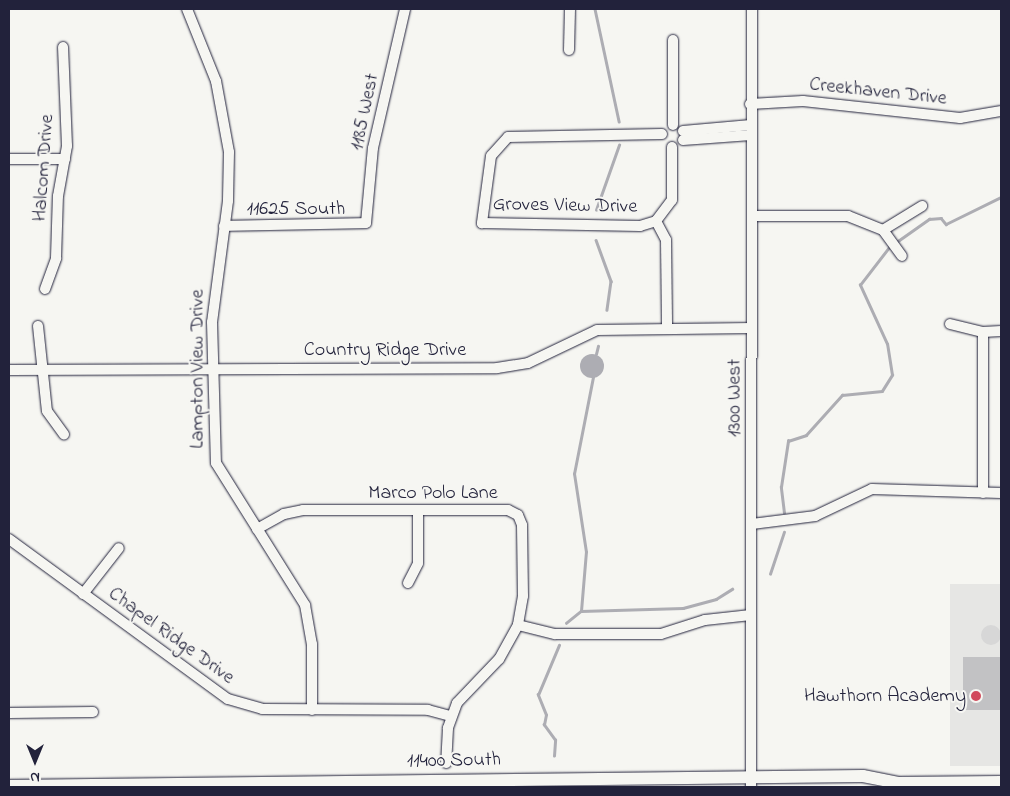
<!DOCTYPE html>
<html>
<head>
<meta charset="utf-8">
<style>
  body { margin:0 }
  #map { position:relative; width:1010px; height:796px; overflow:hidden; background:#f6f6f2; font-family:"Indie Flower",sans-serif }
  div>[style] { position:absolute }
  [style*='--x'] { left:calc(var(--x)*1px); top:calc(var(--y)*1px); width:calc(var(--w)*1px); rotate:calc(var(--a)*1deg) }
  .built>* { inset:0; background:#e6e6e4; transform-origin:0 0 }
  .green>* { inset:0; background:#d7d7d7 }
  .round { border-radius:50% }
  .water>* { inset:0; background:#adadb3 }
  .stream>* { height:2.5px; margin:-1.25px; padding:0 1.25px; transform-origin:1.25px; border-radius:1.25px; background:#adadb3 }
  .building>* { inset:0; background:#c2c2c4; transform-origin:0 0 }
  .roads { filter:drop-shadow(0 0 1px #22223b) drop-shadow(0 0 1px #22223b) }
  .minor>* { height:10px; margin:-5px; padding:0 5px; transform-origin:5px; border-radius:5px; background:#f6f6f2 }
  .major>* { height:12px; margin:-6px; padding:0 6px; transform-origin:6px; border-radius:6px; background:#f6f6f2 }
  .dots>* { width:14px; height:14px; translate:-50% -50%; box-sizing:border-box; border:2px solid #f6f6f2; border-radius:50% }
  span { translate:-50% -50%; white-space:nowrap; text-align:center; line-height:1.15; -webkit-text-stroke:4px #f6f6f2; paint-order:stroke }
  .street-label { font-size:20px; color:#22223b }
  .poi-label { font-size:20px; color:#22223b }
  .right { translate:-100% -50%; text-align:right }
  .frame { position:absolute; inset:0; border:10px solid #22223b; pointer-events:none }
  .north { position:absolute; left:10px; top:736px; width:50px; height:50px; -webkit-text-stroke:4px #f6f6f2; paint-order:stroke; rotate:180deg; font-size:14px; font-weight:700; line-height:20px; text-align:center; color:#22223b }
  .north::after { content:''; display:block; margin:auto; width:18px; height:22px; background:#22223b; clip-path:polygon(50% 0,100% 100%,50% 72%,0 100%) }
</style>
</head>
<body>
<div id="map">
  <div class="built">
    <i style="left:950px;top:584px;width:51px;height:182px"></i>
  </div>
  <div class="green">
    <i class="round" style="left:981px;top:625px;width:20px;height:20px"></i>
  </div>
  <div class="water">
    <i class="round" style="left:580px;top:354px;width:24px;height:24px"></i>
  </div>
  <div class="stream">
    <i style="--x:595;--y:9;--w:115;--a:77.9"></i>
    <i style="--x:596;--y:210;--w:69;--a:-70.5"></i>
    <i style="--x:596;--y:240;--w:44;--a:69.9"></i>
    <i style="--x:611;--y:281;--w:29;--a:98"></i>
    <i style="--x:895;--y:243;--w:42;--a:-35.2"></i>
    <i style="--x:929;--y:219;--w:12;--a:-5"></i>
    <i style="--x:941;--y:218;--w:8;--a:50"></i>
    <i style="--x:946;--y:224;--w:61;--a:-26.1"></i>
    <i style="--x:596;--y:354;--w:8;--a:-76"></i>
    <i style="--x:784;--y:513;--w:26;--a:-97"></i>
    <i style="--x:781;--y:487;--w:47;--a:-81.3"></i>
    <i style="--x:788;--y:441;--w:19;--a:-18"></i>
    <i style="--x:806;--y:435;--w:54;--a:-48"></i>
    <i style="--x:842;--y:395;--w:40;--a:-5.7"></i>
    <i style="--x:882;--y:391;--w:19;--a:-58"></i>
    <i style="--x:892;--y:375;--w:31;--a:-99"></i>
    <i style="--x:887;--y:344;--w:65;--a:-114.6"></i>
    <i style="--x:860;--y:285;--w:49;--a:-52.4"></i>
    <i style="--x:770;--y:574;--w:44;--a:-71.6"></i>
    <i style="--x:581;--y:611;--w:59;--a:-85.2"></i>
    <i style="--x:586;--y:552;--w:79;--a:-98.7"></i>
    <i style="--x:574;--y:474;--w:99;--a:-78.9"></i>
    <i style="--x:566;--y:623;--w:19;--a:-39"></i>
    <i style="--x:581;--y:611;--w:102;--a:-1.7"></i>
    <i style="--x:683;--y:608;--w:34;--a:-15"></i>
    <i style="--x:716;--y:599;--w:19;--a:-32"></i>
    <i style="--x:554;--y:756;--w:16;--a:-86"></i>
    <i style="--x:555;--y:740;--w:19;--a:-126"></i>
    <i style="--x:544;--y:725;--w:10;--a:-79"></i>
    <i style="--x:546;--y:715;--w:22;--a:-112"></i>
    <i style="--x:538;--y:695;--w:54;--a:-67.2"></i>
  </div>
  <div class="building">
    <i style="left:963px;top:657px;width:38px;height:53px"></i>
  </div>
  <div class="roads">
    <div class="minor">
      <i style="--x:187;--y:9;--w:78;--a:68.1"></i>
      <i style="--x:216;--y:81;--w:72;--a:79.6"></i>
      <i style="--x:229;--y:152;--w:49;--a:91.2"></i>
      <i style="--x:228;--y:201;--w:122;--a:97.5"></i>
      <i style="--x:212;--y:322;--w:141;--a:88.4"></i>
      <i style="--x:216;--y:463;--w:168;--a:57.9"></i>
      <i style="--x:305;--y:605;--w:40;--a:80"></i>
      <i style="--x:312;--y:644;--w:66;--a:90"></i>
      <i style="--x:569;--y:50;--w:41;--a:-88.6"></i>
      <i style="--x:750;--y:104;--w:53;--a:-3.2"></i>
      <i style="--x:803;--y:101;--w:158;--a:6.2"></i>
      <i style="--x:960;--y:118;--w:42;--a:-9.7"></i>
      <i style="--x:673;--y:125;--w:85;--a:-90"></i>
      <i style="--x:683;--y:131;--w:68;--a:-5"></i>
      <i style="--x:662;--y:134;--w:154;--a:178.9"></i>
      <i style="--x:508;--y:137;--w:25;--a:132"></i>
      <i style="--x:491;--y:156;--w:68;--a:97.7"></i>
      <i style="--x:482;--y:223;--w:158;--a:1.1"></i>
      <i style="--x:640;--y:226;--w:17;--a:-17"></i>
      <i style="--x:656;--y:221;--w:26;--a:-53"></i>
      <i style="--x:672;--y:200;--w:53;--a:-90"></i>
      <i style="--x:683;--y:140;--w:68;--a:-4.2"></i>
      <i style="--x:9;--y:159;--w:56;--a:0"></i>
      <i style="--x:752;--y:216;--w:96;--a:0"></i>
      <i style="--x:848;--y:216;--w:38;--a:22"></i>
      <i style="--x:883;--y:230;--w:32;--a:54"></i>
      <i style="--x:656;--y:221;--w:21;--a:62"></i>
      <i style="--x:666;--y:240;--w:88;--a:89.3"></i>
      <i style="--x:224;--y:226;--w:142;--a:-1.2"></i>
      <i style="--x:366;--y:223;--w:75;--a:-84.7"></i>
      <i style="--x:373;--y:148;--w:143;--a:-77"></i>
      <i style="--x:883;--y:230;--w:46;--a:-31.6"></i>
      <i style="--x:45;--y:289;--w:33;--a:-70"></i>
      <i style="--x:56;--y:258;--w:62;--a:-88.2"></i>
      <i style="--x:58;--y:196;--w:51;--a:-79.8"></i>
      <i style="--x:67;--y:146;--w:99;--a:-92.3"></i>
      <i style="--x:950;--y:324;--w:34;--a:14"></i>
      <i style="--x:983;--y:332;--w:18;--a:-3"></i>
      <i style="--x:38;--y:326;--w:85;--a:84"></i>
      <i style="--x:47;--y:411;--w:29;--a:54"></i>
      <i style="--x:9;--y:370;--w:488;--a:-0.2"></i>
      <i style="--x:497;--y:368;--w:31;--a:-9"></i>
      <i style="--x:528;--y:363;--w:76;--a:-25.6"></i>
      <i style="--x:597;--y:330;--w:155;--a:-0.7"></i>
      <i style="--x:983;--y:493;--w:161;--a:-90"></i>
      <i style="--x:752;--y:524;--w:64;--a:-7.2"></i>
      <i style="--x:815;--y:516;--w:63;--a:-25.3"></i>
      <i style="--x:872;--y:489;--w:129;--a:1.8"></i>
      <i style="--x:257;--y:529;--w:31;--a:-29"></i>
      <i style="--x:284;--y:514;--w:19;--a:-12"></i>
      <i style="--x:303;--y:510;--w:205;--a:0"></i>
      <i style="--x:508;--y:510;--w:11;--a:27"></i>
      <i style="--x:518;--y:515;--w:11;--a:68"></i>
      <i style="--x:522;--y:525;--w:71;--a:89.2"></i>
      <i style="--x:523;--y:596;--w:29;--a:100"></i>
      <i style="--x:518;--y:625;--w:39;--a:119"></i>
      <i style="--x:499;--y:659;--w:61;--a:133.7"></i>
      <i style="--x:457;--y:703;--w:27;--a:110"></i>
      <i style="--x:448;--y:728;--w:35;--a:93"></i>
      <i style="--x:9;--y:539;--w:271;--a:36.2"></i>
      <i style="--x:228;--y:699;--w:35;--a:16"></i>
      <i style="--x:262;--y:709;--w:166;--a:0.3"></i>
      <i style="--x:428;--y:710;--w:24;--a:15"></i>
      <i style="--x:408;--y:583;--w:22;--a:-63"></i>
      <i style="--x:418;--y:563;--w:52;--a:-90"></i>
      <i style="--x:83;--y:594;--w:58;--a:-52"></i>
      <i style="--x:518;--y:625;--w:38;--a:14"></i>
      <i style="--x:555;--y:634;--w:106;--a:0"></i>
      <i style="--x:661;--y:634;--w:46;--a:-17.7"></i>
      <i style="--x:705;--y:620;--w:46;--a:-6.2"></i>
      <i style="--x:9;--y:713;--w:84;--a:-0.7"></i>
      <i style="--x:751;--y:787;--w:778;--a:-89.93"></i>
    </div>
    <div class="major">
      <i style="--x:9;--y:786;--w:854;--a:-0.67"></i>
      <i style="--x:863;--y:776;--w:37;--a:11"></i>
      <i style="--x:899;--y:783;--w:102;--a:-0.6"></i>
    </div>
  </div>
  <div class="dots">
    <i style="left:976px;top:696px;background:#d1495b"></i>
  </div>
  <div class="street-label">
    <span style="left:878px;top:92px;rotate:6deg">Creekhaven Drive</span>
    <span style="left:365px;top:112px;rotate:-78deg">1185 West</span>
    <span style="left:44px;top:168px;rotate:-86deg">Halcom Drive</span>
    <span style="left:565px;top:206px;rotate:1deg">Groves View Drive</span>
    <span style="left:296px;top:209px">11625 South</span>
    <span style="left:385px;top:350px">Country Ridge Drive</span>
    <span style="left:198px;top:369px;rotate:-90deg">Lampton View Drive</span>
    <span style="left:735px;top:398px;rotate:-90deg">1300 West</span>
    <span style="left:433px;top:493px">Marco Polo Lane</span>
    <span style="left:171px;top:636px;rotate:36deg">Chapel Ridge Drive</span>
    <span style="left:454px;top:761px;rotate:-1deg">11400 South</span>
  </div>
  <div class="poi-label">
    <span class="right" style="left:966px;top:696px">Hawthorn Academy</span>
  </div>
  <div class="frame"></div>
  <div class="north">N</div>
</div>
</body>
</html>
